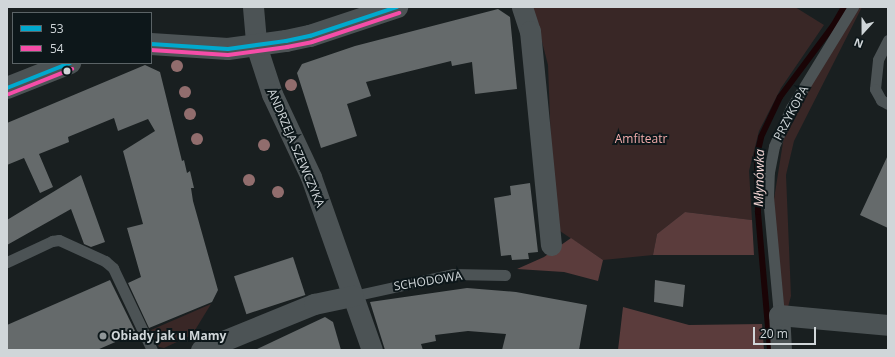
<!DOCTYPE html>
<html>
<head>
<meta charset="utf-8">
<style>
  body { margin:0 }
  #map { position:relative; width:895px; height:357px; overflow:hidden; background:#191f20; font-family:"Open Sans",sans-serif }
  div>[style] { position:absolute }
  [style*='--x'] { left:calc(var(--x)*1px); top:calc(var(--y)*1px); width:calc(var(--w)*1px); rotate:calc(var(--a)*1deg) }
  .green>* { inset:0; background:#392726 }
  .forest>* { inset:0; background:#5b3c3c }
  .stream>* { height:6px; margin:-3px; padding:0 3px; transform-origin:3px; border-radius:3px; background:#1a0406 }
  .building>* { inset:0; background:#656a6b; transform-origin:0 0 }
  .service>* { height:11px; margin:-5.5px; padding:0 5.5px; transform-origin:5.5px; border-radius:5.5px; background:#4c5355 }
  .minor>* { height:21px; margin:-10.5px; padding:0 10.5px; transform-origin:10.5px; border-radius:10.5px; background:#4c5355 }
  .tertiary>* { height:22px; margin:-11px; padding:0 11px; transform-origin:11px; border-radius:11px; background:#4c5355 }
  .bus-1>* { height:4px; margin:-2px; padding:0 2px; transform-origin:2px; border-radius:2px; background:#00a9ce }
  .bus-2>* { height:4px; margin:-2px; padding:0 2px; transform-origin:2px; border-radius:2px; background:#f54da8 }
  .trees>* { width:12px; height:12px; margin:-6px; border-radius:50%; background:#916d6d }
  .dots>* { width:11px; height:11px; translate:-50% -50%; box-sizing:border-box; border:2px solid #0d171a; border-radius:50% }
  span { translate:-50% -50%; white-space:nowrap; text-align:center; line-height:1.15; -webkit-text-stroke:4px #0d171a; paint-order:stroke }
  .street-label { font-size:12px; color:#d0d6d9 }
  .park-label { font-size:12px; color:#f3adac }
  .poi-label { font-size:12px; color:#d0d6d9; font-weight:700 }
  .left { translate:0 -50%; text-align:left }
  .water-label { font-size:13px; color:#f6d8d7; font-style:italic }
  .frame { position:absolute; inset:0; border:8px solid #d0d6d9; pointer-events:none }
  .legend { position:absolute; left:12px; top:12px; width:140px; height:52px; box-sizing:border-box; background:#0d171a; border:1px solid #5b6366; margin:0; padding:5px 7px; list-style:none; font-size:12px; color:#d0d6d9 }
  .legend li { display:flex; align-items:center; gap:8px; height:20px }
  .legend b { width:20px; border:1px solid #5b6366 }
  .north { position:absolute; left:843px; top:12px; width:40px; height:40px; -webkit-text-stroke:3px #0d171a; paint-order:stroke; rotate:201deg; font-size:11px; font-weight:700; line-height:16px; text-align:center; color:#d0d6d9 }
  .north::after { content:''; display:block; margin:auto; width:14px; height:18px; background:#d0d6d9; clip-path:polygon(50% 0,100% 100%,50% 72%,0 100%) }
  .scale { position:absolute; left:753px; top:327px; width:63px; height:18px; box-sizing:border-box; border:2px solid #d0d6d9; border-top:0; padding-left:5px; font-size:12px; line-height:14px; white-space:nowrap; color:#d0d6d9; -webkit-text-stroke:3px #0d171a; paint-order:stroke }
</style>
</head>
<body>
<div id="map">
  <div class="green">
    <i style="clip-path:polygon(533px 7px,795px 7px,824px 25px,781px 88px,759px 131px,749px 171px,752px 220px,685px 212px,657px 234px,653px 255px,603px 260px,554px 227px,548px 65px)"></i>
    <i style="clip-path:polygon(859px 7px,862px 7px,794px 141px,786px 175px,791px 296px,788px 307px,780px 306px,774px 199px,784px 136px,802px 99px)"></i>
    <i style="clip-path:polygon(211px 304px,192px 335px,164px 348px,159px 347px,151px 330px)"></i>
  </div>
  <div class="forest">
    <i style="clip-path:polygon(685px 212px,752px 220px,754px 255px,653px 255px,657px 234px)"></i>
    <i style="clip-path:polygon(571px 238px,603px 260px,598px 281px,564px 272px,517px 269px,544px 257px)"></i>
    <i style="clip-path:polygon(623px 307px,689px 325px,762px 324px,764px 350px,618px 350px)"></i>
  </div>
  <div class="stream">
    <i style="--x:770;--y:350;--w:139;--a:-95"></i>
    <i style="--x:758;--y:212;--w:57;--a:-91"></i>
    <i style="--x:757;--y:155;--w:18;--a:-77"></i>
    <i style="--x:761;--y:137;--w:44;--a:-64.6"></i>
    <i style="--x:780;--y:97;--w:89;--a:-53.3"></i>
    <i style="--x:833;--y:26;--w:22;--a:-60"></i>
  </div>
  <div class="building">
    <i style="clip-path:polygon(498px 9px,510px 17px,517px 89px,475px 94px,472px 62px,452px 66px,451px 61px,366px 82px,371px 96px,347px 104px,357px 136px,321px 148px,297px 73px,302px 64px,355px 46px)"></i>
    <i style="clip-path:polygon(145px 65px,160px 72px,182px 161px,184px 160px,187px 173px,190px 171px,194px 188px,191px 188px,193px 201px,218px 290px,212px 302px,149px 328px,128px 283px,141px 277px,127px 228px,143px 224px,123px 151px,155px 131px,148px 119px,118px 131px,114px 118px,68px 137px,69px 142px,39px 154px,53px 187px,40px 193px,24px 158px,7px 165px,7px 123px)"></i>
    <i style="clip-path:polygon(888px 155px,888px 228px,860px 215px)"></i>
    <i style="clip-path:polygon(81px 175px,105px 242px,91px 247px,84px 244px,71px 209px,7px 245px,7px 220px)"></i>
    <i style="clip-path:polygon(530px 183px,538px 252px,528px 253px,529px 259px,512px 260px,511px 255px,501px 256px,494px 198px,511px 195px,510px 186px)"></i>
    <i style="left:293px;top:257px;width:40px;height:62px;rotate:72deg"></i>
    <i style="clip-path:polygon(110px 280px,136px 333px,97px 350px,7px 350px,7px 325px)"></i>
    <i style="clip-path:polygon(655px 280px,685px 285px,683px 307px,654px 302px)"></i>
    <i style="clip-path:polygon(467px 288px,516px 292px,587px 305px,579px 350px,502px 350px,506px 334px,468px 331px,435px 335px,436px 341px,421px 344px,423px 350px,385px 350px,370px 302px)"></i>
    <i style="clip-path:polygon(325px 317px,333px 322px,341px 350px,255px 350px)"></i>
  </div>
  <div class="service">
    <i style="--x:888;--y:40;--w:22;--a:117"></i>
    <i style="--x:878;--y:60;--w:29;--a:96"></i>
    <i style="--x:875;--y:89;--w:13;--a:61"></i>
    <i style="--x:881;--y:100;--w:8;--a:30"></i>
    <i style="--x:7;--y:262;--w:50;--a:-25"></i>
    <i style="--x:52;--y:241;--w:7;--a:-8"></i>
    <i style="--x:59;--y:240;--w:51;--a:24.5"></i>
    <i style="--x:105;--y:261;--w:11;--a:41"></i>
    <i style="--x:113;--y:268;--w:91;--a:64.6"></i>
    <i style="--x:353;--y:296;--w:102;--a:-12.4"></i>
    <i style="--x:453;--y:274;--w:52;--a:1.1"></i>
    <i style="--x:779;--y:315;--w:119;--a:-95.3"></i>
    <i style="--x:768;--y:197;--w:25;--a:-88"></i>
    <i style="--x:769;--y:172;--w:26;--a:-79"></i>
    <i style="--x:774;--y:146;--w:42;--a:-65.9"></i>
    <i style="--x:791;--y:108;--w:119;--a:-58.5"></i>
  </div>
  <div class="minor">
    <i style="--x:253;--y:7;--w:38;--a:85"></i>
    <i style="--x:256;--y:45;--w:52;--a:71.9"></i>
    <i style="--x:272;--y:94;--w:92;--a:64.8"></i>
    <i style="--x:311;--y:177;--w:183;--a:70.6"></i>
    <i style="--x:522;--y:7;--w:25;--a:72"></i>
    <i style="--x:530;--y:31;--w:215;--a:84.4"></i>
    <i style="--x:201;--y:350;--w:122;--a:-22.2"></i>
    <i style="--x:314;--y:304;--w:40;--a:-12"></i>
    <i style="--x:781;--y:350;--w:35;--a:-93"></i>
    <i style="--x:779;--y:315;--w:109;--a:5.2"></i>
  </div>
  <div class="tertiary">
    <i style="--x:151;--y:44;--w:77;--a:3.7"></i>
    <i style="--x:228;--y:49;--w:59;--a:-7.9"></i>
    <i style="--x:286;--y:41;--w:25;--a:-12"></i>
    <i style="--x:310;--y:36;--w:92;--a:-18.4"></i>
    <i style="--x:7;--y:88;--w:68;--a:-21.6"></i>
  </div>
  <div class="bus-1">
    <i style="--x:151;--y:44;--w:77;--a:3.7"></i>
    <i style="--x:228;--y:49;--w:59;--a:-7.9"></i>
    <i style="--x:286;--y:41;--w:25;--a:-12"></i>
    <i style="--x:310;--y:36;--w:92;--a:-18.4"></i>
    <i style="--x:7;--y:88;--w:68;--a:-21.6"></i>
  </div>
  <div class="bus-2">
    <i style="--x:151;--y:50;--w:77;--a:3.7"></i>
    <i style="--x:228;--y:55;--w:60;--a:-7.7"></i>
    <i style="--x:287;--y:47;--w:25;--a:-11"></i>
    <i style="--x:312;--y:42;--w:92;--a:-18.4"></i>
    <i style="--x:9;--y:94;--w:68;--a:-21.6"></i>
  </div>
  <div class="trees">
    <i style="left:177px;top:66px"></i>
    <i style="left:291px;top:85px"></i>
    <i style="left:185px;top:92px"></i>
    <i style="left:190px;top:114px"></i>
    <i style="left:197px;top:139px"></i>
    <i style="left:264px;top:145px"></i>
    <i style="left:249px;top:180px"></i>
    <i style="left:278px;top:192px"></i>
  </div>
  <div class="dots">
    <i style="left:67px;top:71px;background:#d0d6d9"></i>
    <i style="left:103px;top:336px;background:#909698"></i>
  </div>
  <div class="street-label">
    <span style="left:791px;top:113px;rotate:-62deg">PRZYKOPA</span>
    <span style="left:296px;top:148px;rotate:67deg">ANDRZEJA SZEWCZYKA</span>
    <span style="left:428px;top:281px;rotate:-9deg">SCHODOWA</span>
  </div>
  <div class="park-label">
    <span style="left:641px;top:139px">Amfiteatr</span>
  </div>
  <div class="poi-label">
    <span class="left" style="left:111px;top:336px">Obiady jak u Mamy</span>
  </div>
  <div class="water-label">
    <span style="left:759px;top:178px;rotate:-89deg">Młynówka</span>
  </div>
  <div class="frame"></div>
  <ul class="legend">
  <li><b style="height:5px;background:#00a9ce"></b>53</li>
  <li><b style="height:5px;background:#f54da8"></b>54</li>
  </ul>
  <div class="north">N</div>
  <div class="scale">20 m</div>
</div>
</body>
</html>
